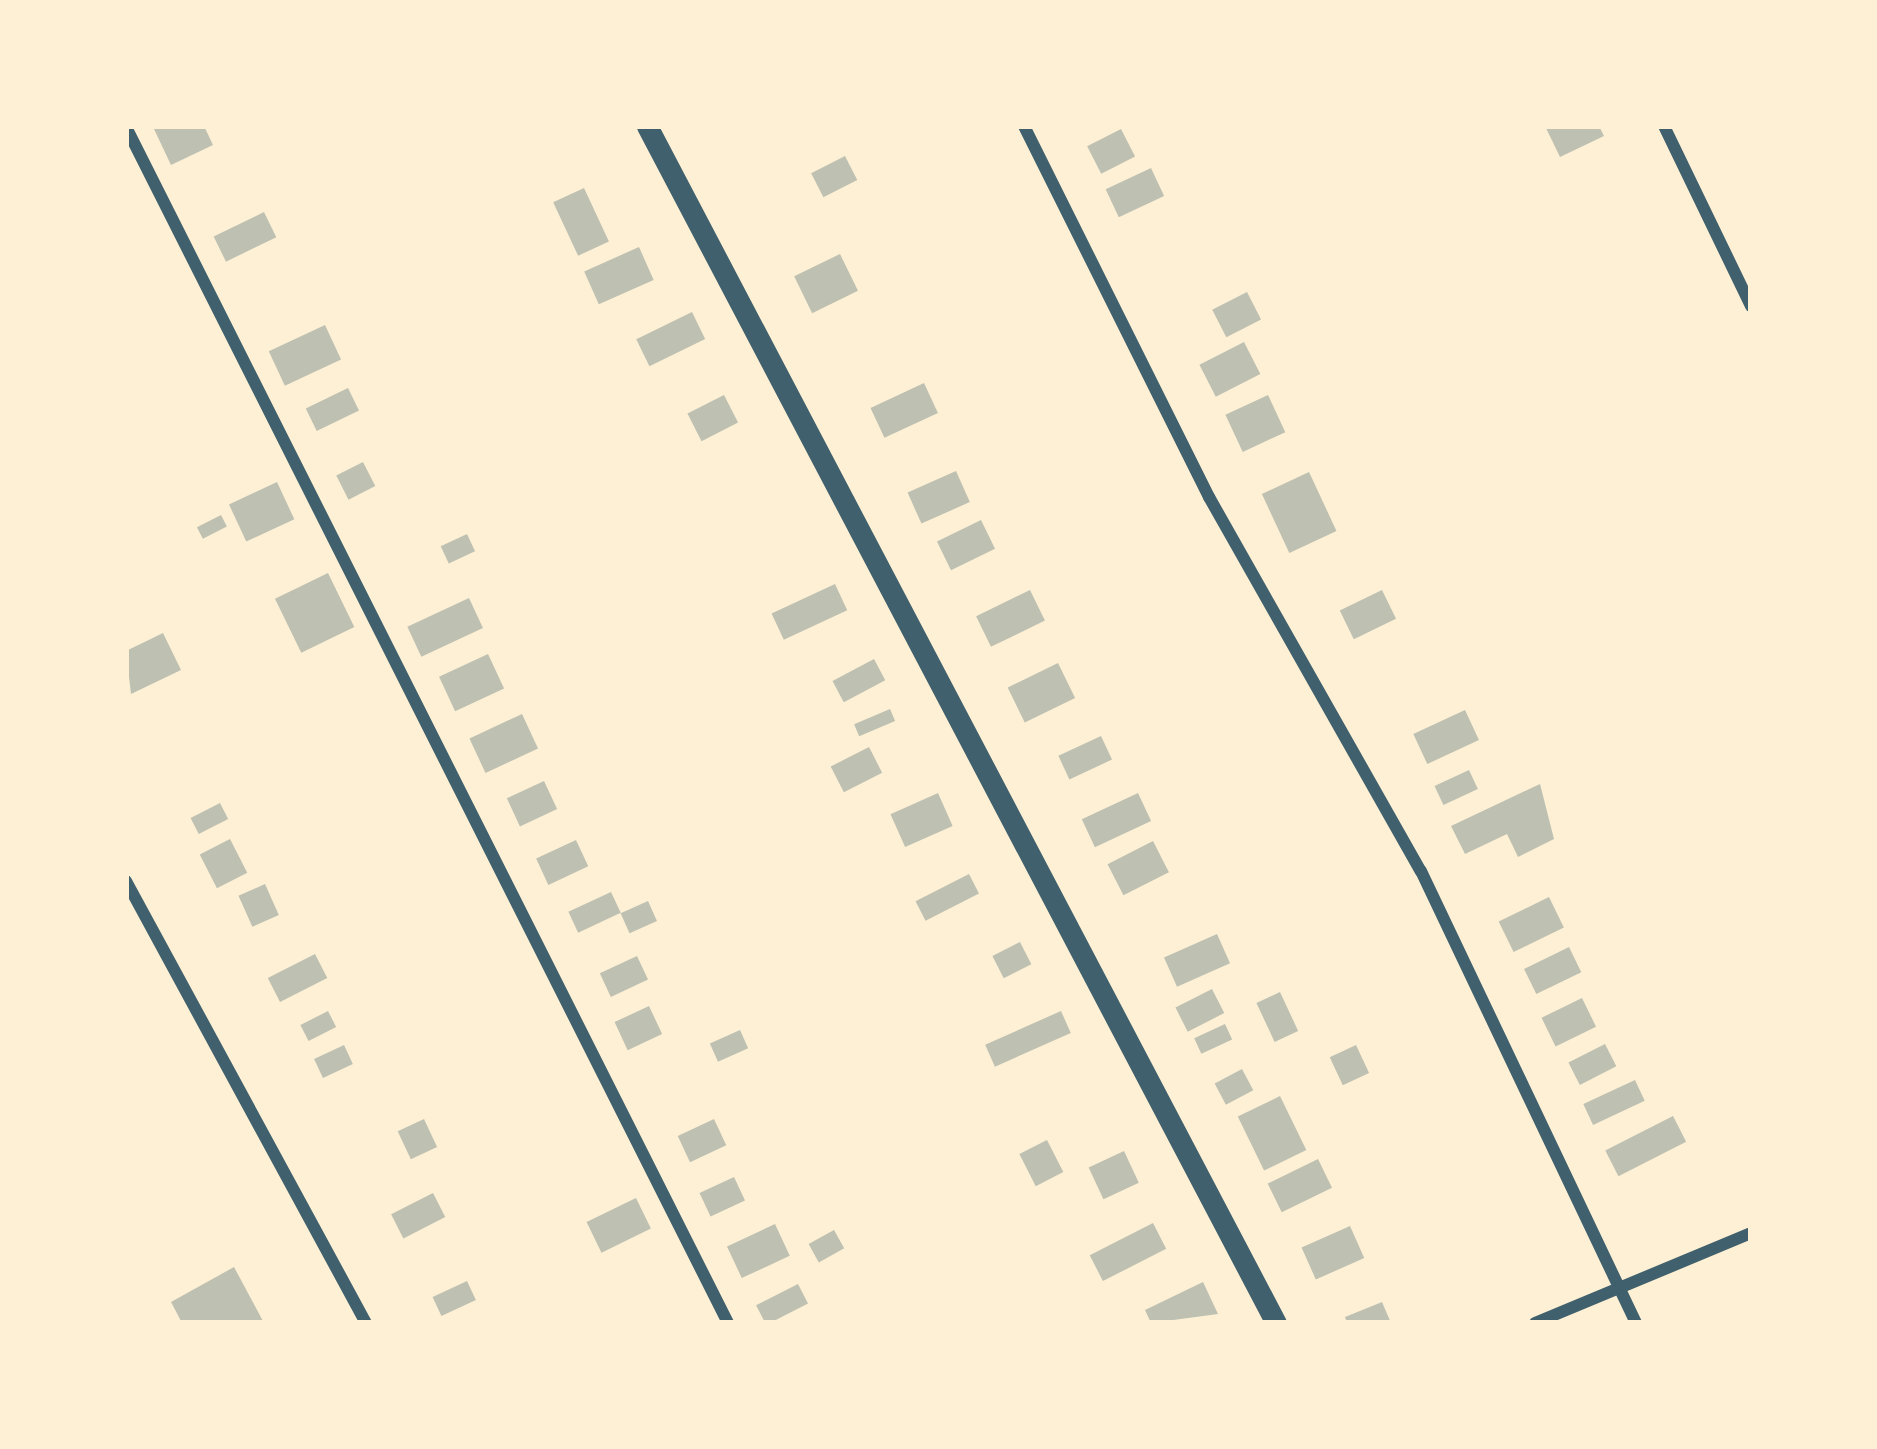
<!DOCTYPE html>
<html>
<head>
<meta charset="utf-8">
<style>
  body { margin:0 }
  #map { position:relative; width:1877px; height:1449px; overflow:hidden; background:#fdf0d5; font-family:"Fira Sans Condensed",sans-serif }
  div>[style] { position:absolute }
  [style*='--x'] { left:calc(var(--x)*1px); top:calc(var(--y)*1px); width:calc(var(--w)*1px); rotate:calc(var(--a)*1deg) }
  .building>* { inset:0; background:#bec0b2; transform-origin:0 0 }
  .minor>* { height:12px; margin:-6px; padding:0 6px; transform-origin:6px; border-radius:6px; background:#3f606c }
  .tertiary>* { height:21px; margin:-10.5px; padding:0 10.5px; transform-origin:10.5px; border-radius:10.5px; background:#3f606c }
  span { translate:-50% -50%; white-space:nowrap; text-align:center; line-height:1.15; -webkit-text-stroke:12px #fdf0d5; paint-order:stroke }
  .frame { position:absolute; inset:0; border:129px solid #fdf0d5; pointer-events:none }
</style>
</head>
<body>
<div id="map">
  <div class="building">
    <i style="clip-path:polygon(204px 126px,213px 145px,171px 165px,154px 129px)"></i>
    <i style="clip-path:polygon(1545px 126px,1599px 126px,1604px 136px,1560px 157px)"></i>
    <i style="left:1121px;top:129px;width:31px;height:38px;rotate:63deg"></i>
    <i style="left:845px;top:156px;width:27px;height:38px;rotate:63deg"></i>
    <i style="left:1151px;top:168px;width:31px;height:50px;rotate:65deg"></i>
    <i style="left:584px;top:188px;width:59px;height:34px;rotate:65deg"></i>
    <i style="left:264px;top:212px;width:28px;height:56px;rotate:64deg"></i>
    <i style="left:639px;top:247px;width:36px;height:60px;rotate:66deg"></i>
    <i style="left:840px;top:254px;width:41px;height:51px;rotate:64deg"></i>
    <i style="left:1247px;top:292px;width:31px;height:39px;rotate:63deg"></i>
    <i style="left:692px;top:312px;width:30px;height:62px;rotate:64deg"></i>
    <i style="left:325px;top:325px;width:38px;height:62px;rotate:65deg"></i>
    <i style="left:1244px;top:342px;width:36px;height:50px;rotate:63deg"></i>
    <i style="left:924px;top:383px;width:33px;height:59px;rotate:65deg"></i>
    <i style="left:348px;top:388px;width:25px;height:47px;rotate:64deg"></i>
    <i style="left:724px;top:395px;width:31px;height:41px;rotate:63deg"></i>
    <i style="left:1268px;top:395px;width:41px;height:47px;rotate:65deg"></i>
    <i style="left:363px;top:462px;width:27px;height:30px;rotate:63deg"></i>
    <i style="left:956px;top:471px;width:34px;height:53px;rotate:66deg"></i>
    <i style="left:1309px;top:472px;width:65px;height:52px;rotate:65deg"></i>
    <i style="left:277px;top:482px;width:41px;height:53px;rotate:65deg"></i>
    <i style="left:221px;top:515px;width:13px;height:27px;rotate:63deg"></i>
    <i style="left:981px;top:520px;width:32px;height:49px;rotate:64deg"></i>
    <i style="left:467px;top:534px;width:19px;height:29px;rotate:65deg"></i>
    <i style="left:328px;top:573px;width:60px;height:59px;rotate:64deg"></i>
    <i style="left:835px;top:584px;width:29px;height:70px;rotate:65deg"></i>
    <i style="left:1030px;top:590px;width:34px;height:60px;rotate:64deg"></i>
    <i style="left:1382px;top:590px;width:32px;height:47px;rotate:64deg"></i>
    <i style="left:469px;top:598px;width:33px;height:68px;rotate:65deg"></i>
    <i style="clip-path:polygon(163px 633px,181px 670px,131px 694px,126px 651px)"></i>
    <i style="left:488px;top:654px;width:38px;height:54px;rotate:65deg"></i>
    <i style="left:874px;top:659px;width:24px;height:47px;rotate:62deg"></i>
    <i style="left:1058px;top:663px;width:39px;height:56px;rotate:64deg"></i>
    <i style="left:890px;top:709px;width:13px;height:39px;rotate:67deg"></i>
    <i style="left:1465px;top:710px;width:33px;height:57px;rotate:65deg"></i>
    <i style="left:522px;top:714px;width:38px;height:58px;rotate:65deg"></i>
    <i style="left:1101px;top:736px;width:26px;height:47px;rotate:65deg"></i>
    <i style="left:869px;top:747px;width:29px;height:43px;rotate:63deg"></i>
    <i style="left:1469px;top:770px;width:21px;height:38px;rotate:65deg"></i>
    <i style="left:544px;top:781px;width:31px;height:41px;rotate:65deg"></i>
    <i style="clip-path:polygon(1540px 784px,1554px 839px,1518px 857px,1507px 834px,1465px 854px,1451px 826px)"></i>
    <i style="left:938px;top:793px;width:36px;height:52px;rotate:66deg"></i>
    <i style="left:1138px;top:793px;width:31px;height:62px;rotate:65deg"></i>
    <i style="left:220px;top:803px;width:18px;height:33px;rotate:63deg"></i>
    <i style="left:230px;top:839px;width:38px;height:34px;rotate:63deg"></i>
    <i style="left:576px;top:840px;width:29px;height:44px;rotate:65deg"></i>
    <i style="left:1153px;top:841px;width:35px;height:51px;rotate:63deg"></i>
    <i style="left:969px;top:874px;width:22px;height:60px;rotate:63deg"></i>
    <i style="left:265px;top:884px;width:34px;height:29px;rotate:66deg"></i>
    <i style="left:611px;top:892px;width:23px;height:47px;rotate:65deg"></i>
    <i style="left:1549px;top:897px;width:34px;height:56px;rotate:64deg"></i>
    <i style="left:648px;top:901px;width:22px;height:30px;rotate:66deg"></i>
    <i style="left:1217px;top:934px;width:32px;height:58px;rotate:66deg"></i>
    <i style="left:1020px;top:942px;width:25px;height:31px;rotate:63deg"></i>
    <i style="left:1569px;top:947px;width:28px;height:50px;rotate:64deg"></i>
    <i style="left:315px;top:954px;width:27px;height:53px;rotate:63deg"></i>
    <i style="left:637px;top:956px;width:26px;height:41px;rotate:65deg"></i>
    <i style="left:1212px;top:989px;width:27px;height:41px;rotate:63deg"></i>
    <i style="left:1280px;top:992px;width:43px;height:26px;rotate:65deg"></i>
    <i style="left:1582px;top:998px;width:32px;height:45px;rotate:64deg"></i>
    <i style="left:649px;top:1006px;width:31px;height:38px;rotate:65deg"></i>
    <i style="left:328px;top:1011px;width:18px;height:31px;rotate:63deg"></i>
    <i style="left:1061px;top:1011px;width:24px;height:83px;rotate:66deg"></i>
    <i style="left:1225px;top:1024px;width:17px;height:34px;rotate:65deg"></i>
    <i style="left:740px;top:1030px;width:20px;height:33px;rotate:66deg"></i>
    <i style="left:1605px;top:1044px;width:25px;height:41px;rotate:63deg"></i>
    <i style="left:344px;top:1045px;width:21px;height:33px;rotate:65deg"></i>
    <i style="left:1356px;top:1045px;width:31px;height:29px;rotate:65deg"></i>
    <i style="left:1242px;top:1069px;width:24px;height:31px;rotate:62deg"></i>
    <i style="left:1635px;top:1080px;width:23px;height:57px;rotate:65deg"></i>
    <i style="left:1280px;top:1096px;width:60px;height:47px;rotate:64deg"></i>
    <i style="left:1673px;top:1116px;width:29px;height:76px;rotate:63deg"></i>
    <i style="left:424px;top:1119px;width:31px;height:29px;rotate:65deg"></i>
    <i style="left:714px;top:1119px;width:29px;height:40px;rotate:65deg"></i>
    <i style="left:1047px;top:1140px;width:36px;height:31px;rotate:63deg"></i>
    <i style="left:1124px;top:1151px;width:35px;height:39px;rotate:65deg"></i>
    <i style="left:1318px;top:1159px;width:32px;height:56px;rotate:64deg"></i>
    <i style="left:734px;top:1177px;width:26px;height:38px;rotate:65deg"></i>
    <i style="left:433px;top:1193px;width:27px;height:47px;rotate:63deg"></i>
    <i style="left:636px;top:1198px;width:34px;height:55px;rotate:64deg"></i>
    <i style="left:1153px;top:1223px;width:29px;height:71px;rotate:63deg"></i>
    <i style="left:775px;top:1224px;width:35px;height:53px;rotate:65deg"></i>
    <i style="left:1350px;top:1226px;width:35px;height:53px;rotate:66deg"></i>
    <i style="left:834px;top:1230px;width:21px;height:29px;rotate:61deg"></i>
    <i style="clip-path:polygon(234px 1267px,264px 1323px,182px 1323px,171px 1302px)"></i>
    <i style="left:467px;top:1281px;width:21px;height:38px;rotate:65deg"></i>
    <i style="clip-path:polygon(1203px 1282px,1218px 1314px,1151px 1323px,1145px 1310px)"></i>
    <i style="left:798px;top:1284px;width:22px;height:47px;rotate:63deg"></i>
    <i style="clip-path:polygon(1382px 1302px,1391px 1323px,1347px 1323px,1345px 1317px)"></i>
  </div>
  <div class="minor">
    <i style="--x:1024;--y:126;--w:415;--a:63.5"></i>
    <i style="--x:1209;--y:497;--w:430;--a:60.5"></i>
    <i style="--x:1421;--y:871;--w:501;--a:64.56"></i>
    <i style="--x:1664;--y:126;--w:200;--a:64.2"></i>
    <i style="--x:126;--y:127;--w:1339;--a:63.28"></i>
    <i style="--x:126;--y:881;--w:503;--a:61.5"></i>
    <i style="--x:1535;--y:1323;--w:234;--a:-22.6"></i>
  </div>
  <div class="tertiary">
    <i style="--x:647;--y:126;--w:1352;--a:62.28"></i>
  </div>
  <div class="frame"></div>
</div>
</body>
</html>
